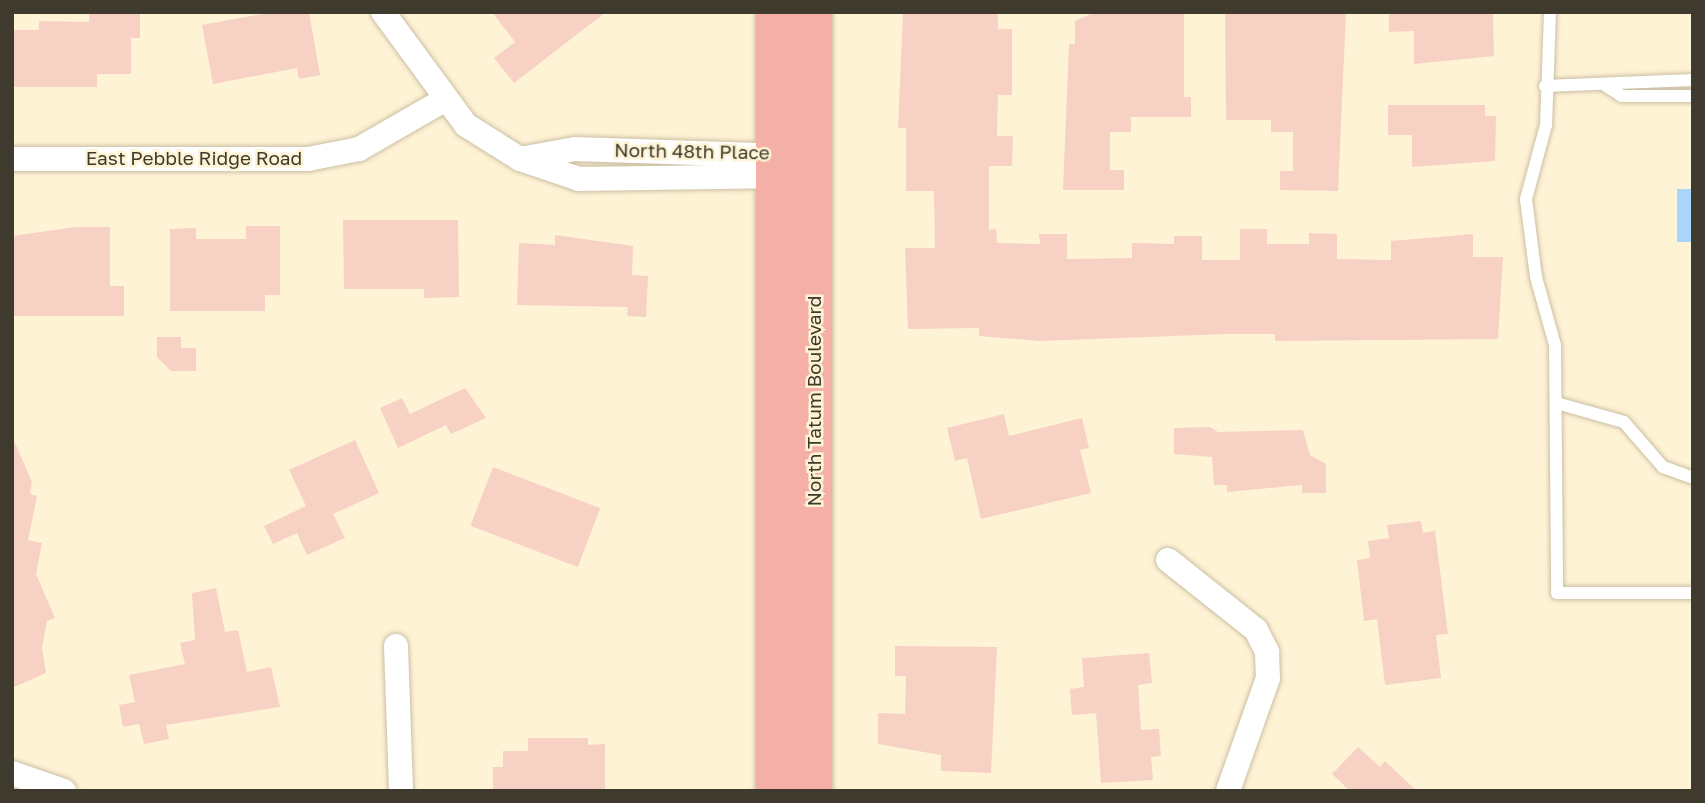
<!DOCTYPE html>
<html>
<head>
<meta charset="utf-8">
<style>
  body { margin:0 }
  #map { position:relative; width:1705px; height:803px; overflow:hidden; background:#fff3d5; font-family:"Golos Text",sans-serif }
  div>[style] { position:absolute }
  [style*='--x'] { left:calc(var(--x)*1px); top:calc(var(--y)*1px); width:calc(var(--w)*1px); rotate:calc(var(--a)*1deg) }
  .water>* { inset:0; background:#a9d5fb; transform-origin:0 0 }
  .building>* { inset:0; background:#f7d1c4; transform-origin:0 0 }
  .roads { filter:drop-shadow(0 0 2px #cbbfa3) drop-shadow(0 0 2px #cbbfa3) }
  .service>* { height:12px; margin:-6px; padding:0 6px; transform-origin:6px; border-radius:6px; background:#fff }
  .minor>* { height:24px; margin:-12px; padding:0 12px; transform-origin:12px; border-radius:12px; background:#fff }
  .primary>* { height:38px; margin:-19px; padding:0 19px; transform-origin:19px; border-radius:19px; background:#f4b0a6 }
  span { translate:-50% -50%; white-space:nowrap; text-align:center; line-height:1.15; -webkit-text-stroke:5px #fff3d5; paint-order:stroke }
  .street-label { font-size:19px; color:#3f3a2e }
  .frame { position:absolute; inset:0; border:14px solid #3f3a2e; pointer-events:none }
</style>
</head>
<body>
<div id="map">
  <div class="water">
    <i style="left:1677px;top:189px;width:16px;height:53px"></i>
  </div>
  <div class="building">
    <i style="clip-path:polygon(89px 12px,140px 12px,140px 38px,131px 38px,131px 74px,97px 74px,97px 87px,12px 87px,12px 30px,39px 30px,39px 21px,89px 22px)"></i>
    <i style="clip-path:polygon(273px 12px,309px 12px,320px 75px,299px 79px,297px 68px,213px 84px,202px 25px)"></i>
    <i style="clip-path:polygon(492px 12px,606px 12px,514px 83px,494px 58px,515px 42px)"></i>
    <i style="clip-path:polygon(903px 12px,998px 12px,998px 29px,1012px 29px,1012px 95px,998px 95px,997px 136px,1013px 136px,1012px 166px,989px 166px,989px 230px,996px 229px,997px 243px,1040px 244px,1039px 234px,1067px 234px,1067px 259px,1132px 258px,1132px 243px,1174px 244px,1174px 236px,1202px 236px,1202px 260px,1240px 260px,1240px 229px,1267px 229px,1267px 244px,1309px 244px,1309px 233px,1337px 234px,1337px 259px,1391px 260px,1391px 241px,1473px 234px,1473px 257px,1503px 257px,1498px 339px,1275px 341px,1275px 334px,1227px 334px,1040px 341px,979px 336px,979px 328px,908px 329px,905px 248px,935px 248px,934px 191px,906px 191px,906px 128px,898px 128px)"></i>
    <i style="clip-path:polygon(1095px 12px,1184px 12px,1184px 97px,1191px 97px,1191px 117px,1131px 117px,1131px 132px,1110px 132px,1110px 170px,1124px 170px,1124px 190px,1063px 190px,1069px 44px,1075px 44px,1075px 21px)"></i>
    <i style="clip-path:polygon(1225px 12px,1346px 13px,1338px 191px,1280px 190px,1280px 171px,1293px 171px,1293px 132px,1271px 132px,1271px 120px,1226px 120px)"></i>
    <i style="clip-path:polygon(1389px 12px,1493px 12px,1494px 56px,1414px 64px,1414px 31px,1389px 32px)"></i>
    <i style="clip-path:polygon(1388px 105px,1485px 105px,1485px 116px,1496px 116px,1495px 161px,1412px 167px,1412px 135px,1388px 135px)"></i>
    <i style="clip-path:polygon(343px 220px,458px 220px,459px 297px,424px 298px,424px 289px,344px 289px)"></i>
    <i style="clip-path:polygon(246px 226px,280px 226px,280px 295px,265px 295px,265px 311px,170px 311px,170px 229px,196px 228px,196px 239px,246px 239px)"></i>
    <i style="clip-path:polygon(76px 227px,110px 227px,110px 286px,124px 286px,124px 316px,12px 316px,12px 236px)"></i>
    <i style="clip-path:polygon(555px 235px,633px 246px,632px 275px,648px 276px,646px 317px,627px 316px,628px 307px,517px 305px,519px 243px,555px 245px)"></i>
    <i style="clip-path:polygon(157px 337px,181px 337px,181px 348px,196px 348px,196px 371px,171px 371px,157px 357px)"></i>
    <i style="clip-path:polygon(465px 388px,486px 418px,451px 434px,446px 425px,398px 448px,380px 408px,402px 398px,410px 414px)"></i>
    <i style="clip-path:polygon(1004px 414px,1009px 436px,1082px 418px,1089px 448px,1080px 450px,1091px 493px,981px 519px,967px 458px,955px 461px,947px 428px)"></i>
    <i style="clip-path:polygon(1210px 427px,1218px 432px,1303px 430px,1310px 455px,1326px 464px,1326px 493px,1302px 493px,1302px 485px,1227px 492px,1227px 485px,1214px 485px,1212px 457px,1174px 454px,1174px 428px)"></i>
    <i style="clip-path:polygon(12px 436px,32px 482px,30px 494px,37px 496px,28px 540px,42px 543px,36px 574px,55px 618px,47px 621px,42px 648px,46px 673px,12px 688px)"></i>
    <i style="clip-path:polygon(355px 440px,379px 493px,333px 514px,345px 538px,307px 555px,297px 533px,273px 544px,264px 526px,306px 506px,289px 470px)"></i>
    <i style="left:493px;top:467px;width:115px;height:63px;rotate:21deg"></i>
    <i style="clip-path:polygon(1421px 521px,1423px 533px,1435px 531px,1448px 634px,1436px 635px,1441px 678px,1385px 685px,1377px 619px,1364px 621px,1357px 560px,1370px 558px,1368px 541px,1389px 538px,1387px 525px)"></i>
    <i style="clip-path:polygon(216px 588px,225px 632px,238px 630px,247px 672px,271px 667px,280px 707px,166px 725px,169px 739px,144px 744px,139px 724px,123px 727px,119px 705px,135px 702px,129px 675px,185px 664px,180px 643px,195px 640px,192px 593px)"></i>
    <i style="clip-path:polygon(895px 646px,997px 647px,991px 773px,941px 771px,941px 755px,878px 744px,878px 713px,905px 714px,906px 676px,895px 676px)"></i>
    <i style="clip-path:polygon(1149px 653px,1152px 683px,1138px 685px,1141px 730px,1159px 729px,1161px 756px,1151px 757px,1153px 780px,1101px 783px,1096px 713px,1072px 715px,1070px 689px,1084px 687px,1082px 658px)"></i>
    <i style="clip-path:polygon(528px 738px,588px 738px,588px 745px,605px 744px,605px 791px,493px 791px,493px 767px,503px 767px,503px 751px,528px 751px)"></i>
    <i style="clip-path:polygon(1358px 747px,1380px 767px,1385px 761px,1417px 791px,1350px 791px,1332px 774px)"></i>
  </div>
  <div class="roads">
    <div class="service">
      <i style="--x:1550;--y:12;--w:113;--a:92"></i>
      <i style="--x:1546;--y:125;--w:77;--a:105.1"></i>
      <i style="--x:1526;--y:199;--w:79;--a:82.7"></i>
      <i style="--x:1536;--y:277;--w:71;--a:74.4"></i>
      <i style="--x:1555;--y:345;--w:248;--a:89.5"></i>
      <i style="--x:1557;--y:593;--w:136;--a:0"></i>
      <i style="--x:1545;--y:86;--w:148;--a:-2.3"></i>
      <i style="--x:1606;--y:86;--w:19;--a:32"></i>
      <i style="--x:1622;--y:96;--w:71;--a:0"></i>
      <i style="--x:1560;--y:404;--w:66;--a:15.7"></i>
      <i style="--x:1624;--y:422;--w:60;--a:49.1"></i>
      <i style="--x:1663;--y:467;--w:32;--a:20"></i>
    </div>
    <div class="minor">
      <i style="--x:383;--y:12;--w:140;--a:53.7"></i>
      <i style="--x:466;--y:125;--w:64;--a:32.2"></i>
      <i style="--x:520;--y:159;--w:62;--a:18.7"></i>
      <i style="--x:579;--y:179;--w:208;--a:-0.8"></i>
      <i style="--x:525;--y:158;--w:51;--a:-10.2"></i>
      <i style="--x:575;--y:149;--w:213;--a:1.9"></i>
      <i style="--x:12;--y:159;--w:296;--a:0"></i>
      <i style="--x:308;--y:159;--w:52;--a:-11.1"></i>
      <i style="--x:359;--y:149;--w:100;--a:-29.9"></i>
      <i style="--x:1168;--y:560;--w:112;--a:38.5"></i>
      <i style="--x:1256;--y:630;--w:25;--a:63"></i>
      <i style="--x:1267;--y:652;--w:26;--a:88"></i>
      <i style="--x:1268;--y:678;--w:120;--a:109.5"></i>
      <i style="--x:396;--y:646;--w:145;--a:88"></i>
      <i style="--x:12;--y:773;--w:55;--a:19.1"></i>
    </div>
    <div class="primary">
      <i style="--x:775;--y:12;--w:779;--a:90"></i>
      <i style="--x:813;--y:791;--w:779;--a:-90"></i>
    </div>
  </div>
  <div class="street-label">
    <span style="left:692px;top:151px;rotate:1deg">North 48th Place</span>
    <span style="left:194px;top:158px">East Pebble Ridge Road</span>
    <span style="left:814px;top:401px;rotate:-90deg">North Tatum Boulevard</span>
  </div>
  <div class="frame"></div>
</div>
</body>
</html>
